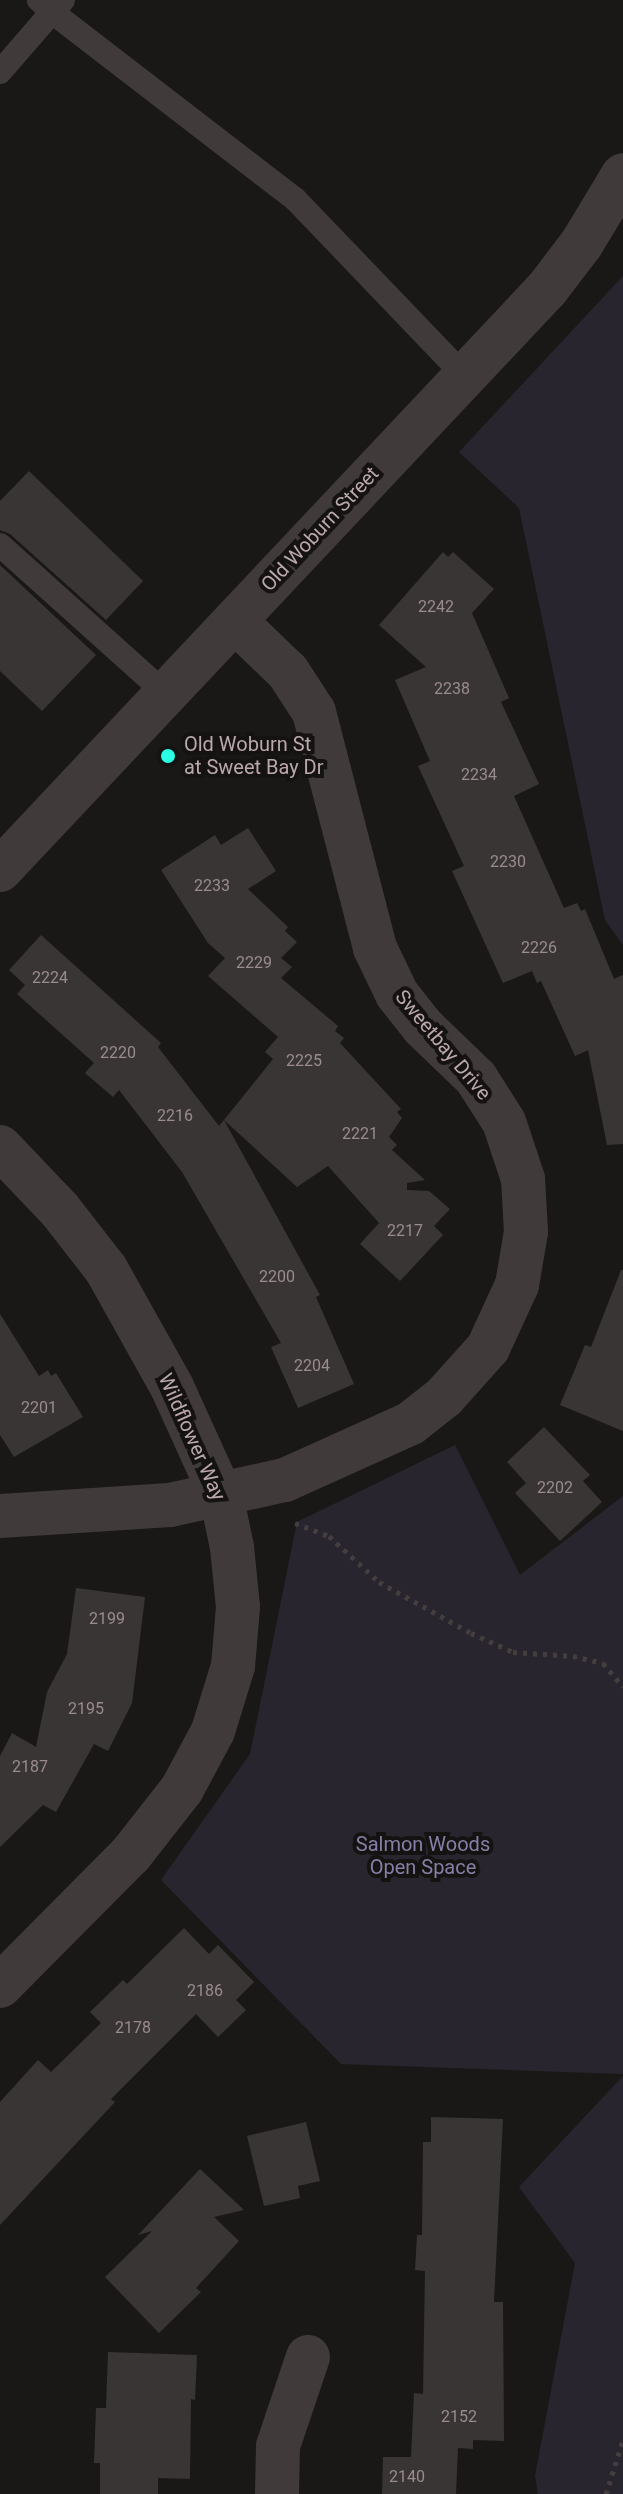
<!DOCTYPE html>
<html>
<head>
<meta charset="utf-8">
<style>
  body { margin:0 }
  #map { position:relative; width:623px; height:2494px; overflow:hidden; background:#1a1817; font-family:Roboto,sans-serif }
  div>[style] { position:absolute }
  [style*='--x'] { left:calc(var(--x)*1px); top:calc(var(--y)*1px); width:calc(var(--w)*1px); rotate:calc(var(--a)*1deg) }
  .green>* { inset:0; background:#28252f }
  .building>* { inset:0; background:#393534 }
  .path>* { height:5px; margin-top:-2.5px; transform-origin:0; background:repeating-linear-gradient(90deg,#463e3e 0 4px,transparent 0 10px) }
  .lane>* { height:24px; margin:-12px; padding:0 12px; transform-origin:12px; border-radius:12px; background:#413a3a }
  .street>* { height:44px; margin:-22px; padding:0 22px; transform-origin:22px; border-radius:22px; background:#413a3a }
  .dots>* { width:22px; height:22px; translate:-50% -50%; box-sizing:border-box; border:4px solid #151312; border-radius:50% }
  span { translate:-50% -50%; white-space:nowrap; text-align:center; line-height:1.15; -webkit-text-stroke:8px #151312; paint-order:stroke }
  .number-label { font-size:16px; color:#9a8b8c }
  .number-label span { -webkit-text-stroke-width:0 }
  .street-label { font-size:20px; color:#bba8aa }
  .poi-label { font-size:20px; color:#bba8aa }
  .left { translate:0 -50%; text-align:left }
  .park-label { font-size:20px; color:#897ea7 }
</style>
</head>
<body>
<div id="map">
  <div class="green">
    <i style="clip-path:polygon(623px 276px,623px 945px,605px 920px,519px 508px,459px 452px)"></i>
    <i style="clip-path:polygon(455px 1445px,520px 1575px,623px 1496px,623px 2074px,341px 2064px,161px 1880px,250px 1754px,297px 1522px)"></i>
    <i style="clip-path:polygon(623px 2076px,623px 2494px,538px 2494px,535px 2476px,575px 2263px,519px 2187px)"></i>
  </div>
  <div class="building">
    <i style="clip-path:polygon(29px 471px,143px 581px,106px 620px,10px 534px,0 530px,0 501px)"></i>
    <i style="clip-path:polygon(443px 552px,448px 557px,453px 552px,494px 589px,472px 613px,509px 698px,501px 702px,539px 784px,514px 796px,564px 908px,577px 903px,581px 911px,585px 909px,614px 979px,623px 975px,623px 1144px,607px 1145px,588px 1050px,575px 1056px,541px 981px,537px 983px,532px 971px,503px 983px,452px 871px,464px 866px,418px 766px,430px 761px,395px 680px,426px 667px,379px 625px)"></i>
    <i style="clip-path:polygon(0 565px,96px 655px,42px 711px,0 671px)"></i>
    <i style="clip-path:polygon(248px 828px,276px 871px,248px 889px,288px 927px,285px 931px,297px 942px,281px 958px,292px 967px,281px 978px,338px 1026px,335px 1031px,344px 1038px,340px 1043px,401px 1109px,397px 1112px,402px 1118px,389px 1137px,397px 1145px,392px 1150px,425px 1180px,407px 1183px,407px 1190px,429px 1191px,450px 1209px,434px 1226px,443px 1235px,400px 1281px,360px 1244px,379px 1223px,328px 1166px,297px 1187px,224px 1120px,273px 1059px,265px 1052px,278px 1037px,208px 976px,225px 958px,208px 943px,161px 870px,215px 835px,221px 845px)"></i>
    <i style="clip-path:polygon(41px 935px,161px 1043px,158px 1047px,219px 1126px,224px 1120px,320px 1295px,316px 1297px,354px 1384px,298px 1408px,271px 1347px,281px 1343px,182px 1172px,119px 1090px,113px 1097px,85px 1073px,94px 1063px,17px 994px,25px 985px,9px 970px)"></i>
    <i style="clip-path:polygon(621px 1270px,623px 1270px,623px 1431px,560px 1405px,585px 1345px,591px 1347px)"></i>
    <i style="clip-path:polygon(0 1314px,39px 1376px,48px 1370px,51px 1376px,56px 1373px,83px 1417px,14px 1457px,0 1435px)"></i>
    <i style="clip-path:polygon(544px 1427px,590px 1475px,583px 1481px,602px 1502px,560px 1541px,515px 1493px,526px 1483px,507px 1462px)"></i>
    <i style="clip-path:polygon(76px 1588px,145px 1597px,132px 1703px,108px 1751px,94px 1744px,56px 1812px,43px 1805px,0 1847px,0 1756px,12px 1733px,36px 1747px,47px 1692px,67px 1654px)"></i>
    <i style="clip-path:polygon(184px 1928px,209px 1954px,218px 1945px,254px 1982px,236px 2000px,246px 2010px,218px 2037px,196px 2014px,111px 2099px,115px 2102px,0 2225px,0 2102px,38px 2060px,51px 2072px,101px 2023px,90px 2012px,123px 1980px,127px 1984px)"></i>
    <i style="clip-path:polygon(431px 2117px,503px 2119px,494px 2302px,503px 2302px,504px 2441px,473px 2440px,473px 2449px,458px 2448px,456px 2494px,382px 2494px,383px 2457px,411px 2457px,414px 2393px,423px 2394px,425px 2271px,415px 2270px,417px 2235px,422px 2235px,423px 2142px,431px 2142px)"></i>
    <i style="clip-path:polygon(306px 2122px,320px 2181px,298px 2186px,300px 2198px,264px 2206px,247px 2136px)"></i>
    <i style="clip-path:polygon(200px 2169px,244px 2210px,214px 2217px,239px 2241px,196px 2288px,201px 2292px,159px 2333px,105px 2277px,152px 2231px,138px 2235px)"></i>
    <i style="clip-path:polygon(108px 2352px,197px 2355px,195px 2400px,191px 2399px,190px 2479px,158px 2478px,158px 2494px,100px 2494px,100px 2463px,94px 2463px,96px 2408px,106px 2408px)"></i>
  </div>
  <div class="path">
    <i style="--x:295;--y:1523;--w:36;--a:21"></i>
    <i style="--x:329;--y:1536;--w:68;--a:42.6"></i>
    <i style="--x:379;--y:1582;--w:105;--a:29"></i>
    <i style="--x:471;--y:1633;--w:46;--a:24.3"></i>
    <i style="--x:513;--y:1652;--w:60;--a:3.8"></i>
    <i style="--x:573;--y:1656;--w:31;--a:13"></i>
    <i style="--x:603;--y:1663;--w:31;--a:50"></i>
    <i style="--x:606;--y:2494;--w:57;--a:-72.5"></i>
  </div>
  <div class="lane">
    <i style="--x:63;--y:0;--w:16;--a:133"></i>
    <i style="--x:52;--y:12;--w:307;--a:37.6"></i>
    <i style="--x:295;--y:199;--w:245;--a:46.2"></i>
    <i style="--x:0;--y:72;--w:79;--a:-49.1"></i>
    <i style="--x:52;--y:12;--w:18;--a:-137"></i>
    <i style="--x:0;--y:545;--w:223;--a:41.9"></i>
  </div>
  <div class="street">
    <i style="--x:0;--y:870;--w:798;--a:-46.73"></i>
    <i style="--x:547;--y:289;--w:58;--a:-52.7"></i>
    <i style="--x:582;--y:243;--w:79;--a:-58.9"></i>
    <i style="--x:0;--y:1147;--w:87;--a:46.4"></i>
    <i style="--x:60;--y:1210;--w:75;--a:52.1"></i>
    <i style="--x:106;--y:1269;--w:135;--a:60.8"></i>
    <i style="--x:172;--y:1387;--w:119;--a:65.6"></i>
    <i style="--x:221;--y:1495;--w:53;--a:78.1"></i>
    <i style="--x:232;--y:1547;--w:60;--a:84.3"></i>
    <i style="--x:238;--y:1607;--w:59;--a:94.8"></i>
    <i style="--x:233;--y:1666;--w:68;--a:107.1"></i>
    <i style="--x:213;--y:1731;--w:66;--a:118.1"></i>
    <i style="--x:182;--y:1789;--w:83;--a:128.1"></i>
    <i style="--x:131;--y:1854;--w:186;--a:134.8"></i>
    <i style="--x:0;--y:1516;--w:170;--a:-3.7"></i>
    <i style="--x:170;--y:1505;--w:118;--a:-12.3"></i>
    <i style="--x:285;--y:1480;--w:138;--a:-24.3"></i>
    <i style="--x:411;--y:1423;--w:42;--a:-38.2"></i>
    <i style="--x:444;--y:1397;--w:66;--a:-48.1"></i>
    <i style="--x:488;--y:1348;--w:69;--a:-65.3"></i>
    <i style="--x:517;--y:1285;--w:54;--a:-80.4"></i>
    <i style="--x:526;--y:1232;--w:53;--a:-93.2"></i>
    <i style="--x:523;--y:1179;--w:60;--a:-108.4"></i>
    <i style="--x:504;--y:1122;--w:52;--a:-122.5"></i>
    <i style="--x:476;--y:1078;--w:74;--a:-136.1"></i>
    <i style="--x:423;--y:1027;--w:42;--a:-128.2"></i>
    <i style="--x:397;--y:994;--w:51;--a:-115.6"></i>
    <i style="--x:375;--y:948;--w:244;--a:-104.5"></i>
    <i style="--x:314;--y:712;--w:48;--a:-123"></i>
    <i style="--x:288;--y:672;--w:74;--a:-136.1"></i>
    <i style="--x:277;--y:2494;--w:48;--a:-88.8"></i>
    <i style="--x:278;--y:2446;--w:94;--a:-71.4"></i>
  </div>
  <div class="dots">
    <i style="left:168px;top:756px;background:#2affe4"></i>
  </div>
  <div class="number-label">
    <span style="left:436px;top:607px">2242</span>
    <span style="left:452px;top:689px">2238</span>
    <span style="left:479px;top:775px">2234</span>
    <span style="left:508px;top:862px">2230</span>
    <span style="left:212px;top:886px">2233</span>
    <span style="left:539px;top:948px">2226</span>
    <span style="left:254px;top:963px">2229</span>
    <span style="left:50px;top:978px">2224</span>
    <span style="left:118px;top:1053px">2220</span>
    <span style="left:304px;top:1061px">2225</span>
    <span style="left:175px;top:1116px">2216</span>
    <span style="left:360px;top:1134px">2221</span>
    <span style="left:405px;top:1231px">2217</span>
    <span style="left:277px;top:1277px">2200</span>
    <span style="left:312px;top:1366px">2204</span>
    <span style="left:39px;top:1408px">2201</span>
    <span style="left:555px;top:1488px">2202</span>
    <span style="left:107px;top:1619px">2199</span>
    <span style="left:86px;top:1709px">2195</span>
    <span style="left:30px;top:1767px">2187</span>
    <span style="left:205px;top:1991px">2186</span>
    <span style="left:133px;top:2028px">2178</span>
    <span style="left:459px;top:2417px">2152</span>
    <span style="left:407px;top:2477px">2140</span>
  </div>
  <div class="street-label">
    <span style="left:320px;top:529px;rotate:-47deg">Old Woburn Street</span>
    <span style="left:443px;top:1045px;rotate:50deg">Sweetbay Drive</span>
    <span style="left:192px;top:1437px;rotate:66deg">Wildflower Way</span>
  </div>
  <div class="poi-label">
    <span class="left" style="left:184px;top:756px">Old Woburn St<br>at Sweet Bay Dr</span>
  </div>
  <div class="park-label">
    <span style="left:423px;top:1856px">Salmon Woods<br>Open Space</span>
  </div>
</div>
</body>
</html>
